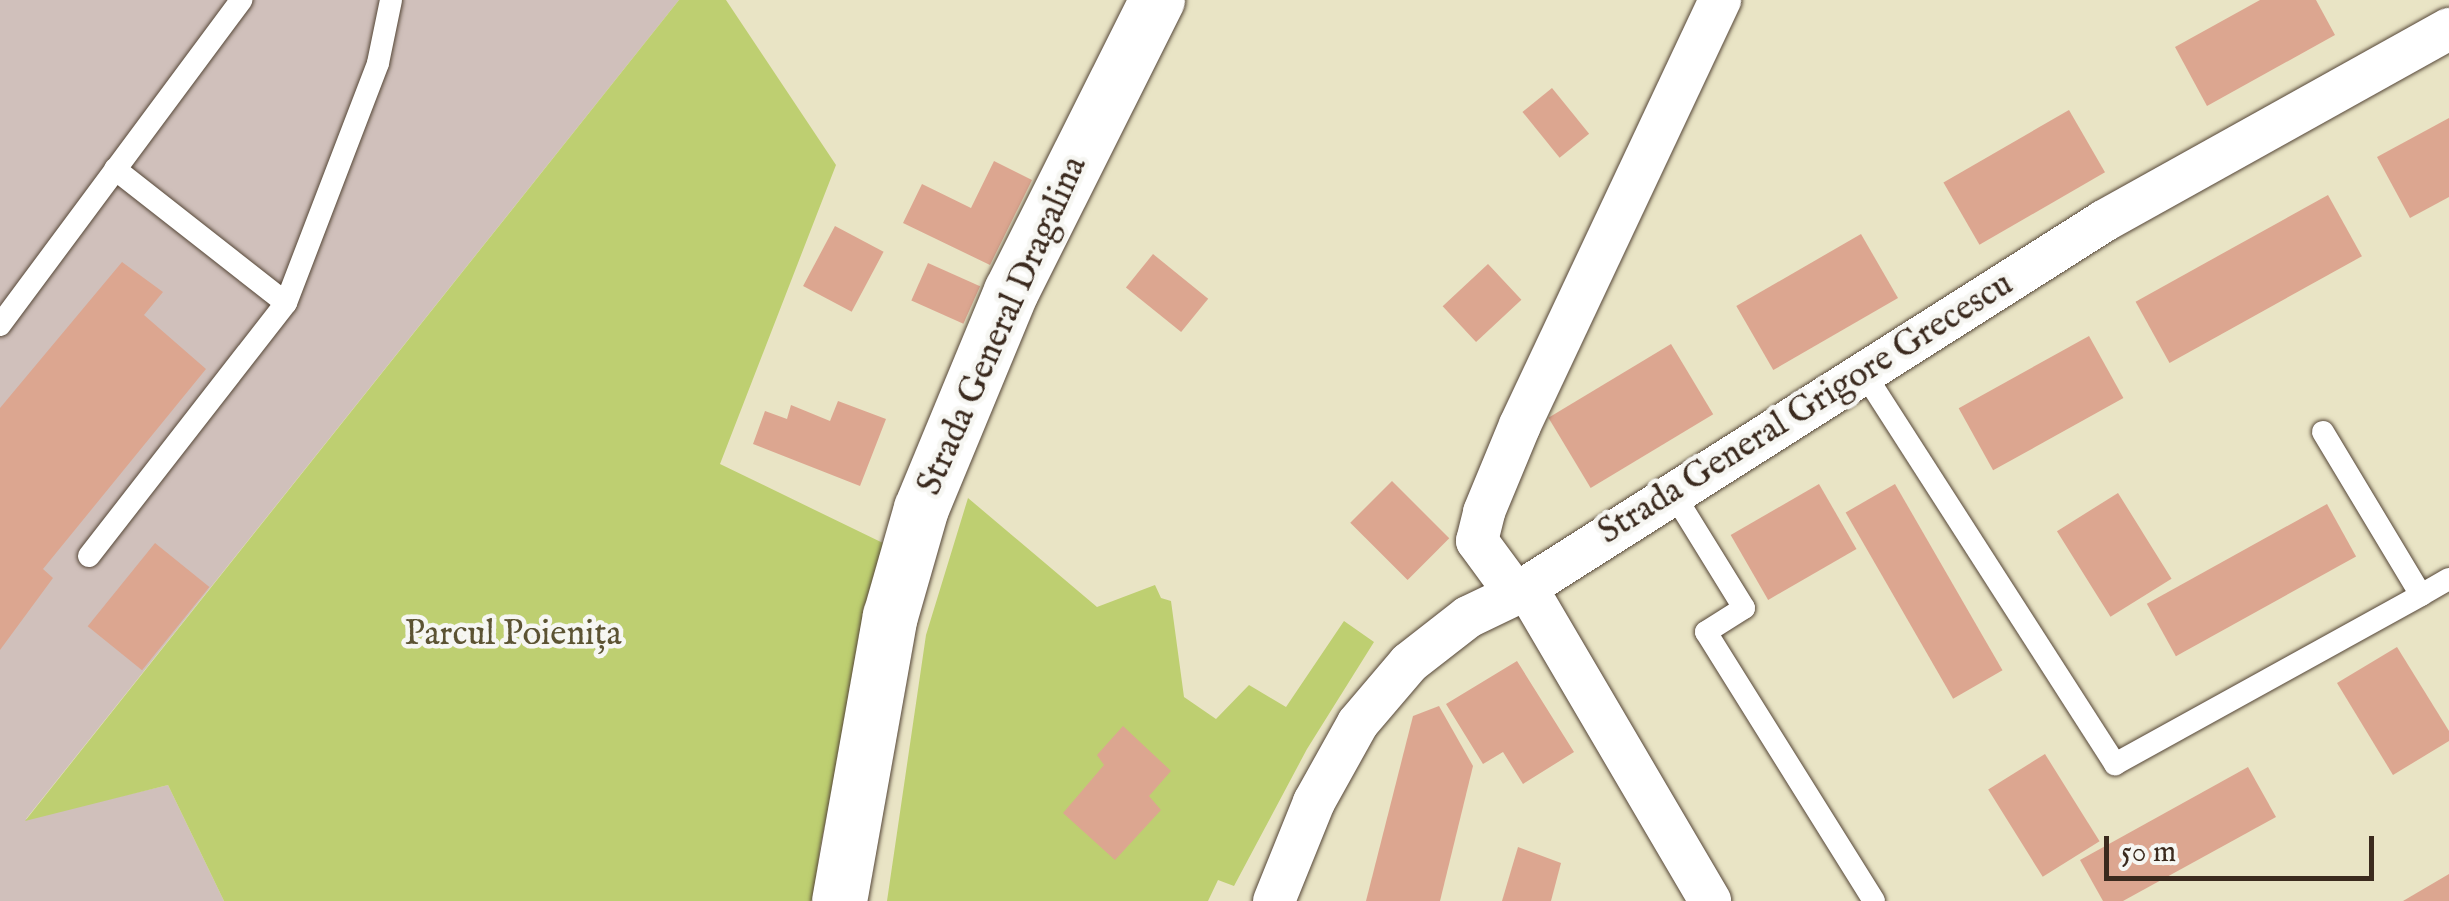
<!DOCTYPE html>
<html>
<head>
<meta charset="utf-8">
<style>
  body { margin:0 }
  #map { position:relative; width:2449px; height:901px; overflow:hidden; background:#e9e4c5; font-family:"IM FELL English",serif }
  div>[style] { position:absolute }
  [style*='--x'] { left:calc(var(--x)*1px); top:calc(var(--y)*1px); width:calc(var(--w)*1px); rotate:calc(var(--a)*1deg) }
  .industrial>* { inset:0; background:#d0c0bb }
  .green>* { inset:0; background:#becf71 }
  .building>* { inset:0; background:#dca690; transform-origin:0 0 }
  .roads { filter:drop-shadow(0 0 2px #554637) drop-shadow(0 0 2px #554637) }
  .service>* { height:22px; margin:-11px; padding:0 11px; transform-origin:11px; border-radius:11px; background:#fff }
  .minor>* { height:42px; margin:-21px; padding:0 21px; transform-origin:21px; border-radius:21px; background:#fff }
  .secondary>* { height:55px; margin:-27.5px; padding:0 27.5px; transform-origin:27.5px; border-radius:27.5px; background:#fff }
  span { translate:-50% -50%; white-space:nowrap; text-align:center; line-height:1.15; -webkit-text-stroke:9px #f6f6f2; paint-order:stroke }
  .street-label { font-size:35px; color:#3b2a1e }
  .park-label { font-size:35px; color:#5c5333 }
  .scale { position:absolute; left:2104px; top:836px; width:270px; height:45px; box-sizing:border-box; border:5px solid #3b2a1e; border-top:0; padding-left:12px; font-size:30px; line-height:35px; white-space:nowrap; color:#3b2a1e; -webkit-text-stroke:8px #f6f6f2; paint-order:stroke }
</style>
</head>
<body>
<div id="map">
  <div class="industrial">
    <i style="clip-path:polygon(0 0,679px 0,26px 819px,168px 785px,224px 901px,0 901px)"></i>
  </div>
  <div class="green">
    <i style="clip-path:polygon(679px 0,726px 0,836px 165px,720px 464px,885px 544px,820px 847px,814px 901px,224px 901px,168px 785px,25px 821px)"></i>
    <i style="clip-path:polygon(968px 498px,1097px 607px,1155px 585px,1161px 598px,1171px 601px,1184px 697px,1216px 719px,1249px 685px,1286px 707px,1344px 621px,1374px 642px,1307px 749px,1234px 886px,1218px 880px,1208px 901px,887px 901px,926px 635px)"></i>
  </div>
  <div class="building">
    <i style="clip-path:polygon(2260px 0,2316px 0,2335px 35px,2207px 106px,2175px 47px)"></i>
    <i style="left:1552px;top:88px;width:59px;height:38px;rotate:51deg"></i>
    <i style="left:2069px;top:110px;width:72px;height:145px;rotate:60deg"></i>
    <i style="clip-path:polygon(2449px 118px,2449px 197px,2410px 218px,2377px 157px)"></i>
    <i style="clip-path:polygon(994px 161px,1032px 180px,990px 265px,903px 223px,922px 184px,971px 208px)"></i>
    <i style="left:2328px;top:195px;width:70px;height:220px;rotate:61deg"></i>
    <i style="left:835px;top:226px;width:55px;height:68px;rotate:28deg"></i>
    <i style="left:1861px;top:234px;width:74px;height:144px;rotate:60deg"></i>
    <i style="left:1153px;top:254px;width:71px;height:43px;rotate:39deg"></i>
    <i style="clip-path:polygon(122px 262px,163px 292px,144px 315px,206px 369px,43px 569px,53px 578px,0 650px,0 408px)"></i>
    <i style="left:928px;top:263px;width:57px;height:41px;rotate:24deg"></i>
    <i style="left:1488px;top:264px;width:49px;height:62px;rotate:47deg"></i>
    <i style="left:2089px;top:336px;width:71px;height:149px;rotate:61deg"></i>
    <i style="left:1671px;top:344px;width:82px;height:143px;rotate:59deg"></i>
    <i style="clip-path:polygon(838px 401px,886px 419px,860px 486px,753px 444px,765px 411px,787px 419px,791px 405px,830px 421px)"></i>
    <i style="left:1392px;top:481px;width:81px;height:59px;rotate:45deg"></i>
    <i style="left:1819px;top:484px;width:75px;height:102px;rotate:60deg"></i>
    <i style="left:1895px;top:484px;width:215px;height:57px;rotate:60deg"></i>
    <i style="left:2118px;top:493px;width:101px;height:72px;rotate:58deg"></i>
    <i style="left:2327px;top:504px;width:60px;height:206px;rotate:61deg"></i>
    <i style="left:155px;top:543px;width:70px;height:107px;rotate:39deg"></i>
    <i style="clip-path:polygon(2397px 647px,2449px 731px,2449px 741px,2393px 775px,2337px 683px)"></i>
    <i style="clip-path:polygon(1517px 661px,1574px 752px,1523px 784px,1503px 752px,1483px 764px,1446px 704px)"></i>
    <i style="clip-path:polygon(1439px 706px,1473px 766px,1440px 901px,1366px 901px,1413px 716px)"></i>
    <i style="clip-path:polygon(1123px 726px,1171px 771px,1149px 796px,1161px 810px,1115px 860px,1063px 813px,1104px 765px,1097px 755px)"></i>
    <i style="left:2045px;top:754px;width:103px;height:67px;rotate:58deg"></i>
    <i style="clip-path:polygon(2248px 767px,2276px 817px,2123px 901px,2103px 901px,2080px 860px)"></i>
    <i style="clip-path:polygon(1518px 847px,1561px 863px,1551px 901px,1502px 901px)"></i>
    <i style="clip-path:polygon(2449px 874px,2449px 901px,2403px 901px)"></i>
  </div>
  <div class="roads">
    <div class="service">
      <i style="--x:115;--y:169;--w:217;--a:38.1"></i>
      <i style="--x:0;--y:325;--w:405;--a:-53.4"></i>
      <i style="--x:1864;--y:373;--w:465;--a:57.3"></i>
      <i style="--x:2115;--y:764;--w:350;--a:-28.9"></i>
      <i style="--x:2323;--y:432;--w:190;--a:59"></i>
      <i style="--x:2421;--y:595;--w:32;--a:-30"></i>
      <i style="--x:1673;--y:493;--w:135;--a:58.3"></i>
      <i style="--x:1744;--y:608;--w:45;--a:147.7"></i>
      <i style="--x:1706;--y:632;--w:317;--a:58"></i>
      <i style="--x:89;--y:556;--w:321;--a:-52.1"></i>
      <i style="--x:286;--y:303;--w:257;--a:-69"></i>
      <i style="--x:378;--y:63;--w:64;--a:-78.3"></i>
    </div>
    <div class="minor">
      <i style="--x:1526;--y:587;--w:364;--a:59.6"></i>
      <i style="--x:1516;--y:594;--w:66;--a:-126.3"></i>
      <i style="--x:1477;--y:541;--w:30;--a:-76"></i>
      <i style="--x:1484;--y:512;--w:94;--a:-67.5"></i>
      <i style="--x:1520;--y:425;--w:470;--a:-64.8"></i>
      <i style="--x:1274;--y:901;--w:107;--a:-68"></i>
      <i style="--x:1314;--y:802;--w:90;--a:-60.9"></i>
      <i style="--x:1358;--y:723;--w:79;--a:-49.6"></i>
      <i style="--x:1409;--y:663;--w:75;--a:-37.9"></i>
      <i style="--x:1468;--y:617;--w:53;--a:-25.6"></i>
      <i style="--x:1516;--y:594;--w:696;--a:-32.39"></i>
      <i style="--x:2104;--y:221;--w:395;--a:-29.1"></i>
    </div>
    <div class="secondary">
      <i style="--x:839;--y:901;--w:290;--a:-79.9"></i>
      <i style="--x:890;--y:616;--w:112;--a:-74"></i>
      <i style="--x:921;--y:508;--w:235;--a:-67.5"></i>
      <i style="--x:1011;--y:291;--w:326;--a:-63.4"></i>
    </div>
  </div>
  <div class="street-label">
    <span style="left:1003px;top:326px;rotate:-66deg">Strada General Dragalina</span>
    <span style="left:1806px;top:409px;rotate:-32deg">Strada General Grigore Grecescu</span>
  </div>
  <div class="park-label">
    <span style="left:513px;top:635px">Parcul Poieniţa</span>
  </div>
  <div class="scale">50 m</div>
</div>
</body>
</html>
